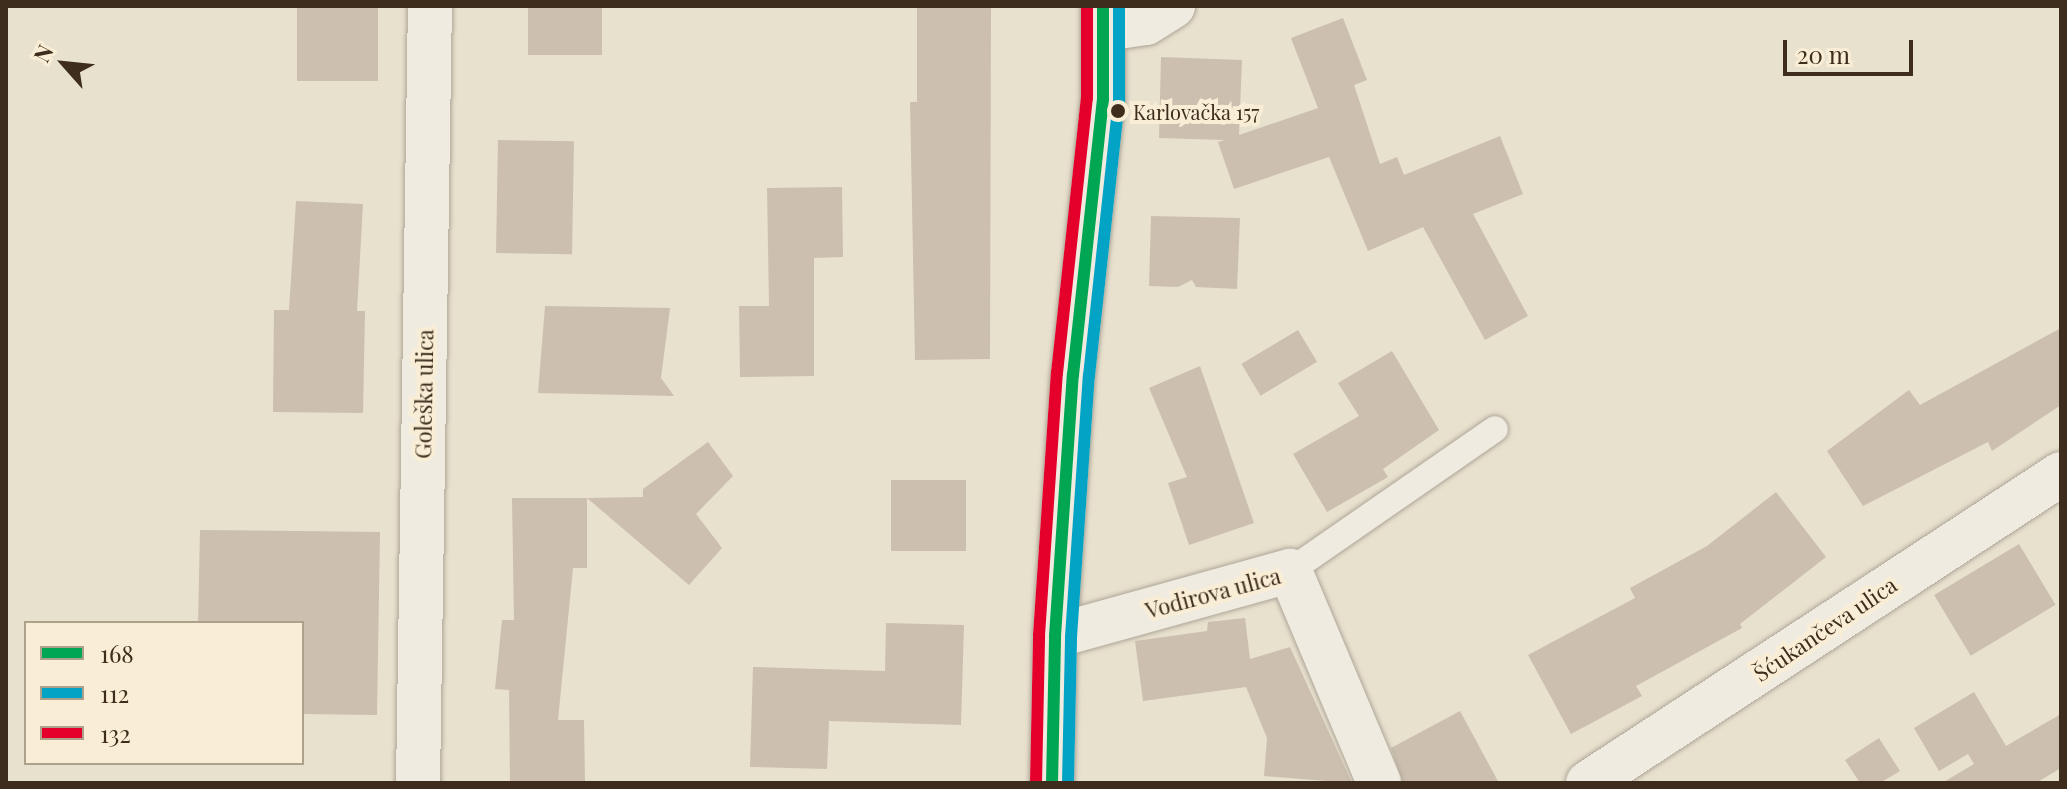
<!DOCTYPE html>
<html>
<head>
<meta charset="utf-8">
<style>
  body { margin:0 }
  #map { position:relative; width:2067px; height:789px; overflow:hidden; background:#e8e1ce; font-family:"Playfair Display",serif }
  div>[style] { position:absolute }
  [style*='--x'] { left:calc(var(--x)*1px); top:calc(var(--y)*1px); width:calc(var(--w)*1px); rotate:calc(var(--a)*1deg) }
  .building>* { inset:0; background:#ccbfaf; transform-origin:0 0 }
  .roads { filter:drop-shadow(0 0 2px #aea597) drop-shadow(0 0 2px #aea597) }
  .lane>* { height:26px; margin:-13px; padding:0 13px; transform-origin:13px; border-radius:13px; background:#f0ebe1 }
  .street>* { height:44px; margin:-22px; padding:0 22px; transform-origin:22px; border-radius:22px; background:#f0ebe1 }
  .secondary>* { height:44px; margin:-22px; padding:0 22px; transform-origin:22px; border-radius:22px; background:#f0ebe1 }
  .bus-1>* { height:12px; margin:-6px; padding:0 6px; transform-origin:6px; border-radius:6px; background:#00a651 }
  .bus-2>* { height:12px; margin:-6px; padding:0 6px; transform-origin:6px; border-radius:6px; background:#03a3c5 }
  .bus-3>* { height:12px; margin:-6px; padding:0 6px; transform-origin:6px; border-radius:6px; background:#e4002b }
  .dots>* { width:22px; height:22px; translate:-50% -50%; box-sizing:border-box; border:4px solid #f9eed5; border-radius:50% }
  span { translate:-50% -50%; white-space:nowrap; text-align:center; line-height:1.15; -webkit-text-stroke:8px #f9eed5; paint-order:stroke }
  .bus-label { font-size:20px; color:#3e2d1d }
  .left { translate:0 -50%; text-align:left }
  .street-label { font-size:22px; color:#3e2d1d }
  .frame { position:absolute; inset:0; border:8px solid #3e2d1d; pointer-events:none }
  .legend { position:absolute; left:24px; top:621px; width:280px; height:144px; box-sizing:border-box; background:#f9eed5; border:2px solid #aea18b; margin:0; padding:10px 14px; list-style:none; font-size:24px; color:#3e2d1d }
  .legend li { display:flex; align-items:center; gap:16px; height:40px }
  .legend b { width:40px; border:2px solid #aea18b }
  .north { position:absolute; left:24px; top:24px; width:80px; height:80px; -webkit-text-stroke:6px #f9eed5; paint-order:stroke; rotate:297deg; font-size:22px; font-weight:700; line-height:32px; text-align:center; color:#3e2d1d }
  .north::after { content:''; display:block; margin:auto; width:28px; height:36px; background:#3e2d1d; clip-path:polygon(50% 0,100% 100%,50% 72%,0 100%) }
  .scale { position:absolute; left:1783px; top:40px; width:130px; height:36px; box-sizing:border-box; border:4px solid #3e2d1d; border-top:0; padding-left:10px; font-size:24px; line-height:28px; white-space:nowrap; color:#3e2d1d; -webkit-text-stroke:6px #f9eed5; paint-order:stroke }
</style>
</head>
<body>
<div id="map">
  <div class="building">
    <i style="left:297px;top:6px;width:81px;height:75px"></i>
    <i style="left:528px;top:6px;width:74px;height:49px"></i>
    <i style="clip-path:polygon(917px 6px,991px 6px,990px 359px,915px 360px,910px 102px,917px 102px)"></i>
    <i style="clip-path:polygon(1343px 18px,1367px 80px,1354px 85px,1380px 164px,1397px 157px,1404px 175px,1500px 136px,1523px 194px,1473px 214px,1528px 316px,1485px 340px,1423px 227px,1368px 251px,1329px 157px,1234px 189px,1218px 142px,1225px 140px,1159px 138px,1161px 57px,1242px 60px,1239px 135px,1318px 108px,1291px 38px)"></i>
    <i style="left:498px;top:140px;width:76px;height:113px;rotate:1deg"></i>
    <i style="clip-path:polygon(842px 187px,843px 257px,814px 258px,814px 376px,740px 377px,739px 306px,769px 306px,767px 188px)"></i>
    <i style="clip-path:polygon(296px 201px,363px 204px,357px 311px,365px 311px,363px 413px,273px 412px,274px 310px,289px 310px)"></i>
    <i style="clip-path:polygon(1151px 216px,1240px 218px,1237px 289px,1196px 287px,1192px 280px,1178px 287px,1149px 286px)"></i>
    <i style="clip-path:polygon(545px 306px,670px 308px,661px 378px,674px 396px,538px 393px)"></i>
    <i style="clip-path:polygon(2061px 328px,2061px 405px,1992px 451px,1988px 442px,1863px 506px,1827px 451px,1909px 390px,1920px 405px)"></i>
    <i style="left:1298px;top:330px;width:37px;height:66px;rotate:59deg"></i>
    <i style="clip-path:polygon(1392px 351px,1439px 430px,1383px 469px,1388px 477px,1327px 512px,1293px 454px,1359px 416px,1338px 383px)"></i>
    <i style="clip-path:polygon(1200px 366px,1254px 523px,1189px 545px,1168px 483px,1187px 477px,1149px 388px)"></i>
    <i style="clip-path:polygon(708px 442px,733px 476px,696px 514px,722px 548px,689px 585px,587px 498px,643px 497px,643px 489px)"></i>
    <i style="left:966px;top:480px;width:71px;height:75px;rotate:90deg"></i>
    <i style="clip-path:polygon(1776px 492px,1826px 557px,1740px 624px,1742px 628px,1636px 686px,1642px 696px,1571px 734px,1528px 655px,1635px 598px,1630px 588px,1707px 546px)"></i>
    <i style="clip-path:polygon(512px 498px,587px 498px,587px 568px,573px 568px,558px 720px,584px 720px,585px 783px,510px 783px,509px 690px,495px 689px,502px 620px,514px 620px)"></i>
    <i style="clip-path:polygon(200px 530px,380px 532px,377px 715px,302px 714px,302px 623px,198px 623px)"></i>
    <i style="left:2019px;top:544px;width:71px;height:99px;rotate:59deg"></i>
    <i style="clip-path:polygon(1245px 618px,1250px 659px,1290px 647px,1352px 783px,1264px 776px,1267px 738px,1246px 687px,1143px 701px,1135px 641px,1207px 631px,1208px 622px)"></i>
    <i style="clip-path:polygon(886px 623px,964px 625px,961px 725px,829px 721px,827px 769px,750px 767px,753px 667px,885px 671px)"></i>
    <i style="clip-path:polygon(1974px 692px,2006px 746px,2061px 714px,2061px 768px,2036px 783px,1942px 783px,1974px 764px,1968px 754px,1939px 771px,1914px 728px)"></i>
    <i style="clip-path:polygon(1460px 711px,1499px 783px,1403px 783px,1391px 748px)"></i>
    <i style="clip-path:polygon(1879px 738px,1900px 771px,1880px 783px,1860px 783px,1845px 760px)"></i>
  </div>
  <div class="roads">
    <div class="lane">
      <i style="--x:1290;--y:571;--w:249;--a:-34.7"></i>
    </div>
    <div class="street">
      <i style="--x:1105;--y:29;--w:41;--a:-8.3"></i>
      <i style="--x:1146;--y:23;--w:32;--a:-32"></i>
      <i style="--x:1055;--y:636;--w:244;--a:-15.5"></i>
      <i style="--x:1290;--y:571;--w:230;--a:67.2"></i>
      <i style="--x:418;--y:783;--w:777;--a:-89.12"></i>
      <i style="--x:1588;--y:783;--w:565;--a:-33.16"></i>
    </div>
    <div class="secondary">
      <i style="--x:1052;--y:783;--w:147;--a:-88.8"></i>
      <i style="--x:1055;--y:636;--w:262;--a:-86.1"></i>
      <i style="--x:1073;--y:375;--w:278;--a:-83.8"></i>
      <i style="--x:1103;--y:99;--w:93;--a:-90"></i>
    </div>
  </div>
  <div class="bus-1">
    <i style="--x:1052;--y:783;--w:147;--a:-88.8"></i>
    <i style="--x:1055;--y:636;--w:262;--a:-86.1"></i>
    <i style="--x:1073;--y:375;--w:278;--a:-83.8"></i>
    <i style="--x:1103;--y:99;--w:93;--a:-90"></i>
  </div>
  <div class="bus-2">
    <i style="--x:1068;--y:783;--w:146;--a:-88.8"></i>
    <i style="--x:1071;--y:637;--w:262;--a:-86.1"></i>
    <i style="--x:1089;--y:376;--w:277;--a:-83.8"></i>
    <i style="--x:1119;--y:101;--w:95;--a:-90"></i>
  </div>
  <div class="bus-3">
    <i style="--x:1036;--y:783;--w:148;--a:-88.8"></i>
    <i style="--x:1039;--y:635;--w:263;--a:-86.1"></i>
    <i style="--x:1057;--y:373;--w:277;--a:-83.8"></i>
    <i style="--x:1087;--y:98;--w:92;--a:-90"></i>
  </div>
  <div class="dots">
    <i style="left:1118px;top:111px;background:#3e2d1d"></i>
  </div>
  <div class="bus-label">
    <span class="left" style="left:1133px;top:111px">Karlovačka 157</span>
  </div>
  <div class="street-label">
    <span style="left:424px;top:394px;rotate:-89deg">Goleška ulica</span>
    <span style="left:1213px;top:593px;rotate:-15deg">Vodirova ulica</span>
    <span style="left:1825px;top:629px;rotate:-34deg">Šćukančeva ulica</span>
  </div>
  <div class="frame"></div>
  <ul class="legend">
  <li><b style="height:10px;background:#00a651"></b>168</li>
  <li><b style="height:10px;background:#03a3c5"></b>112</li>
  <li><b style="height:10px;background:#e4002b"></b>132</li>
  </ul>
  <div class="north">N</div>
  <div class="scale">20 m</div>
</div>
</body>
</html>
